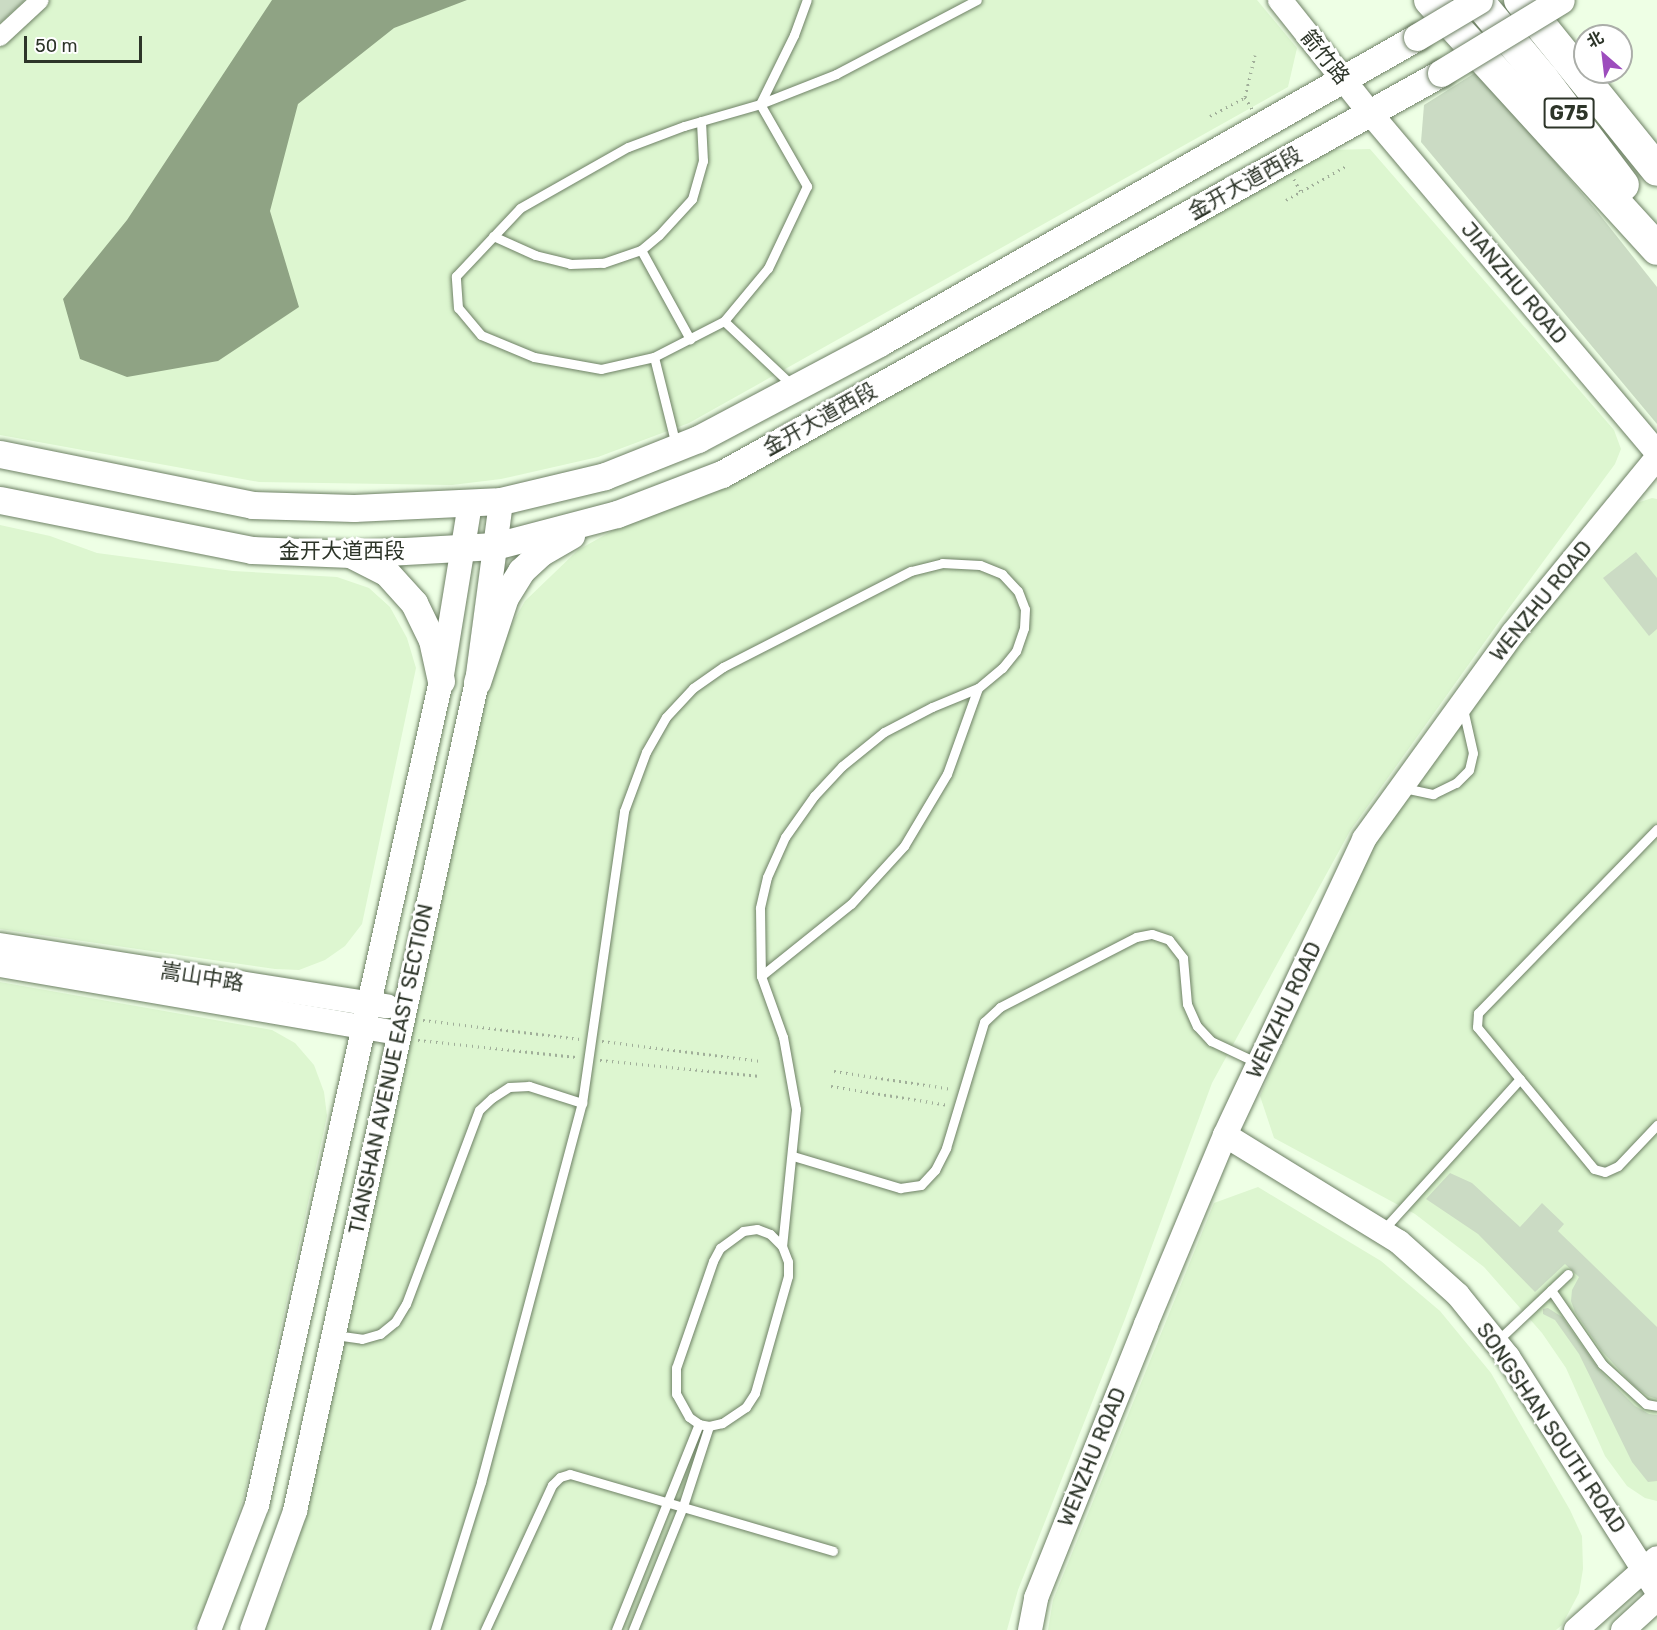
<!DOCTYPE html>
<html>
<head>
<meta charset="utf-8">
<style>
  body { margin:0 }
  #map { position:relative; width:1657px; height:1630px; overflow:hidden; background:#eeffe5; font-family:Rubik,"Noto Sans SC",sans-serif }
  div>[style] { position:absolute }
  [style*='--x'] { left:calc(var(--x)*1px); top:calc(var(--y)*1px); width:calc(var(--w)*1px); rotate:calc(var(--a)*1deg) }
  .built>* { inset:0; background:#ddf6d0 }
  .green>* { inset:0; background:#cbdbc4 }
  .water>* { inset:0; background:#8fa384 }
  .path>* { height:3px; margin-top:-1.5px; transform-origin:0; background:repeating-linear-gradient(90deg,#a0ae99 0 1.5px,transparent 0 6px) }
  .roads { filter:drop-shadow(0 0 2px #6e8165) drop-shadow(0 0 2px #6e8165) }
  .lane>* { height:9px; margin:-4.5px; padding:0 4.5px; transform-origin:4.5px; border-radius:4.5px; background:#fff }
  .street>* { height:18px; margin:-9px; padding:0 9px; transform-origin:9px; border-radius:9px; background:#fff }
  .secondary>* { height:24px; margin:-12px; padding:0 12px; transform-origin:12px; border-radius:12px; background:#fff }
  .primary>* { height:27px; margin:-13.5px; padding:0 13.5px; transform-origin:13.5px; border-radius:13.5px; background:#fff }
  .highway>* { height:32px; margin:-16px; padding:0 16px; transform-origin:16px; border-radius:16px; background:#fff }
  .bridges { filter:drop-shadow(0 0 2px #6e8165) drop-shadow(0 0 2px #6e8165) }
  .primary-bridge>* { height:27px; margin:-13.5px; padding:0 13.5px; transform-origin:13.5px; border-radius:13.5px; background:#fff }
  span { translate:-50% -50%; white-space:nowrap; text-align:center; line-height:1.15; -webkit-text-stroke:6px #fff; paint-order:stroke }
  .shield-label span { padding:2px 4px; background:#fff; border:2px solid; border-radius:4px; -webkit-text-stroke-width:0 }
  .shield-label { font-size:20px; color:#2d3529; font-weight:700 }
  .street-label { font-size:21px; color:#2d3529 }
  .north { position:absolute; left:1573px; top:24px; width:60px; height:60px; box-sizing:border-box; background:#fff; border:2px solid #abaea9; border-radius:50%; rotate:332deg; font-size:16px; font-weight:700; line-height:24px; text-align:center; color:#2d3529 }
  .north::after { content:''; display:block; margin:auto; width:21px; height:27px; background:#9d4dbd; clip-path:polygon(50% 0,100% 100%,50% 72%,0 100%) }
  .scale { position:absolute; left:24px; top:36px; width:118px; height:27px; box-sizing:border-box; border:3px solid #2d3529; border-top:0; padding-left:8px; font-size:18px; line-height:21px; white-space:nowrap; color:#2d3529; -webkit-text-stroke:4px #fff; paint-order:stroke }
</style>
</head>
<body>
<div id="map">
  <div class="built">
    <i style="clip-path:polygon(25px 0,1257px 0,1297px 48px,1288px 87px,689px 423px,598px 457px,501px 479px,452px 485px,259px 482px,0 435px,0 23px)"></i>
    <i style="clip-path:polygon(1370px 149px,1614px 430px,1621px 449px,1615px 464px,1501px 619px,1350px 831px,1212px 1083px,1125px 1319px,1018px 1590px,1007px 1630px,263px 1630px,288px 1576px,307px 1504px,487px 683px,505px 637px,525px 601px,578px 550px,621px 526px,1330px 150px)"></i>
    <i style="clip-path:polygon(1652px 498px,1657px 499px,1657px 1501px,1645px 1498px,1627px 1486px,1605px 1456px,1566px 1368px,1542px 1333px,1484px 1267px,1415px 1214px,1274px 1138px,1260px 1096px,1370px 841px,1520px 636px,1637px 503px)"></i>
    <i style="clip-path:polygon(0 525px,50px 536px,97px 553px,233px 571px,337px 577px,369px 588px,390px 607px,407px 638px,416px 668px,362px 924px,345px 946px,325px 960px,299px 970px,275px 969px,0 929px)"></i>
    <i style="clip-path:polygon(0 982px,272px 1030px,295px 1043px,314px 1065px,324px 1092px,327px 1116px,244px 1496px,202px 1617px,192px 1630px,0 1630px)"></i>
    <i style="clip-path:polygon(1258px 1187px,1381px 1261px,1440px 1311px,1491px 1373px,1570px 1510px,1582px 1536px,1583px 1569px,1579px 1593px,1562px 1625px,1556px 1630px,1048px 1630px,1053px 1600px,1214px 1203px)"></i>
  </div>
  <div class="green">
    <i style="clip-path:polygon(0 0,25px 0,0 23px)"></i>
    <i style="clip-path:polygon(1478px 71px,1596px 210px,1657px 287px,1657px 424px,1421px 142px,1424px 105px)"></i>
    <i style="clip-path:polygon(1636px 552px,1657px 578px,1657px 629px,1649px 636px,1603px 578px)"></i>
    <i style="clip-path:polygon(1450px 1173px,1472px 1183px,1520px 1227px,1542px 1203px,1564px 1224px,1558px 1231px,1657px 1327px,1657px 1399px,1648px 1396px,1633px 1385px,1601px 1350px,1575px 1312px,1571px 1301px,1572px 1290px,1579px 1277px,1565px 1264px,1535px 1292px,1478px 1234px,1426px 1199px)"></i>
    <i style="clip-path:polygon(1548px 1308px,1562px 1317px,1600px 1371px,1635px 1406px,1649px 1414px,1657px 1415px,1657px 1481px,1648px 1482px,1632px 1462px,1579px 1354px,1555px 1320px,1543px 1314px,1543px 1309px)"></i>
  </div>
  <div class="water">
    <i style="clip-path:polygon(272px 0,467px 0,394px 28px,298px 104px,270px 211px,299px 307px,218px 361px,127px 377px,80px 359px,63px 299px,127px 220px)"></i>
  </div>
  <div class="path">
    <i style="--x:1245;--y:97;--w:14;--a:60"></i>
    <i style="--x:1210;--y:116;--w:40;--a:-28"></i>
    <i style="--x:1245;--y:97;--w:43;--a:-76.6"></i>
    <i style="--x:1294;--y:179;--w:15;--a:62"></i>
    <i style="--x:1286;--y:200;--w:69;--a:-29.5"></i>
    <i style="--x:423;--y:1020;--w:158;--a:6.9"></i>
    <i style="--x:418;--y:1040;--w:159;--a:6.1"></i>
    <i style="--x:602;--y:1041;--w:160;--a:7.2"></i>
    <i style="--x:600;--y:1060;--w:161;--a:5.7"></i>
    <i style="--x:834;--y:1071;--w:118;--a:8.7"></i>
    <i style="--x:831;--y:1086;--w:119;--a:9.2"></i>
  </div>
  <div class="roads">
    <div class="lane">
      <i style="--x:760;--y:104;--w:95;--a:60.2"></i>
      <i style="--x:807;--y:186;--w:91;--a:115.4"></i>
      <i style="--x:768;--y:268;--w:69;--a:129.7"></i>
      <i style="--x:724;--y:321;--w:79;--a:152.8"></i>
      <i style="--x:654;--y:357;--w:54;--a:167.2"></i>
      <i style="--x:601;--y:369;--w:68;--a:-169.8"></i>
      <i style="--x:534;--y:357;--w:57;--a:-157.5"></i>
      <i style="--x:481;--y:335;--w:35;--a:-130"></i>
      <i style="--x:458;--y:308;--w:32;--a:-94"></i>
      <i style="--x:456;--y:276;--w:93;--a:-46.7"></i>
      <i style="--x:520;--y:208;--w:124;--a:-29.5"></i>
      <i style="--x:628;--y:147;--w:60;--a:-20.6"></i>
      <i style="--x:684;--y:126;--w:79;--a:-16.1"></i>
      <i style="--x:760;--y:104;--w:82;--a:-21.5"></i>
      <i style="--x:836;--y:74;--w:159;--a:-27.7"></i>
      <i style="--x:760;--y:104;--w:77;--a:-63.8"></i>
      <i style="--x:794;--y:35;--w:37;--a:-70"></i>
      <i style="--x:493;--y:236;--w:46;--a:24.3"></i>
      <i style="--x:535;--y:255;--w:36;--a:14"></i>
      <i style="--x:570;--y:264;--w:33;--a:-2"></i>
      <i style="--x:603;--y:263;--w:40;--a:-18.9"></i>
      <i style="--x:641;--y:250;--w:23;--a:-40"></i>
      <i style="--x:659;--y:235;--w:49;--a:-47.5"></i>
      <i style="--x:692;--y:199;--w:40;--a:-74"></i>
      <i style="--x:703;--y:161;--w:40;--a:-92.9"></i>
      <i style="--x:641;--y:250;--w:102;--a:61.2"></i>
      <i style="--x:724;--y:321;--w:95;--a:43.3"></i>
      <i style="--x:654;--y:357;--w:91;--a:76"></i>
      <i style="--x:1404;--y:788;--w:30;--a:12"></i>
      <i style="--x:1433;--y:794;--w:25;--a:-26"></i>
      <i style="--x:1456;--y:783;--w:18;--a:-45"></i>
      <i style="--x:1469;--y:770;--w:17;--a:-77"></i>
      <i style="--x:1473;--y:753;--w:45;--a:-102.8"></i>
      <i style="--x:1657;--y:829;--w:257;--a:134.2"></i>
      <i style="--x:1478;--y:1013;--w:14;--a:94"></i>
      <i style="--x:1477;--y:1027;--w:184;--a:50.5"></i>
      <i style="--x:1594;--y:1169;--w:11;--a:15"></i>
      <i style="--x:1605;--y:1172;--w:14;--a:-25"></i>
      <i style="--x:1618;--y:1166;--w:57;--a:-46.4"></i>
      <i style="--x:761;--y:976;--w:115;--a:-38.7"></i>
      <i style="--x:851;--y:904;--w:79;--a:-47.6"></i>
      <i style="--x:904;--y:846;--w:84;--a:-59.2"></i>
      <i style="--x:947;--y:774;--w:91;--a:-70.2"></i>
      <i style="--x:793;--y:1156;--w:112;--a:16.7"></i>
      <i style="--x:900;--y:1188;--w:21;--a:-8"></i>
      <i style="--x:921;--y:1185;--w:21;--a:-47"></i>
      <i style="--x:935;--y:1170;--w:25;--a:-63"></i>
      <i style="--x:946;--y:1148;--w:132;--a:-73.2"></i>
      <i style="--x:984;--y:1022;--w:22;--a:-43"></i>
      <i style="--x:1000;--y:1007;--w:153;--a:-27.2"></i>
      <i style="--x:1136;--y:937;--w:16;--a:-11"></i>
      <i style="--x:1152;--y:934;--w:18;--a:19"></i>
      <i style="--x:1169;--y:940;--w:23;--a:52"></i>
      <i style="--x:1183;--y:958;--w:46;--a:85"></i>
      <i style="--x:1187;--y:1004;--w:24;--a:66"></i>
      <i style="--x:1197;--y:1026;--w:21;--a:47"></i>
      <i style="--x:1211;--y:1041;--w:52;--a:25.1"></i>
      <i style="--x:757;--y:1229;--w:14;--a:21"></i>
      <i style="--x:770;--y:1234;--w:17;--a:45"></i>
      <i style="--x:782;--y:1246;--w:17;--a:69"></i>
      <i style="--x:788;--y:1262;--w:14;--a:90"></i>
      <i style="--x:788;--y:1276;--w:122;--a:105.8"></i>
      <i style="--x:755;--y:1393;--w:17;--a:123"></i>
      <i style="--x:746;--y:1407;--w:29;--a:146"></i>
      <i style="--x:722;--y:1423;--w:13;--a:167"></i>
      <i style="--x:709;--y:1426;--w:10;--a:-169"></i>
      <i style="--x:699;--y:1424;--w:12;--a:-145"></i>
      <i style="--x:689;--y:1417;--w:26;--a:-119"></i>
      <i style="--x:676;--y:1394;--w:26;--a:-90"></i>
      <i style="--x:676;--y:1368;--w:113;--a:-70.9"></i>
      <i style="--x:713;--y:1261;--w:15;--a:-62"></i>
      <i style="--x:720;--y:1248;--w:29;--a:-36"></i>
      <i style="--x:743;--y:1231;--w:14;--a:-8"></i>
      <i style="--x:1383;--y:1230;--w:204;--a:-47.8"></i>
      <i style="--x:1551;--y:1290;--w:90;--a:55.4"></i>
      <i style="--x:1602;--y:1364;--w:59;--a:42.3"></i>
      <i style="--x:1646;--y:1404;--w:11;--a:10"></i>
      <i style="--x:335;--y:1335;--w:27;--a:8"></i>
      <i style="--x:362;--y:1339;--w:19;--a:-16"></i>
      <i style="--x:380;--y:1334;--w:19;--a:-39"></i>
      <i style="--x:395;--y:1322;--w:21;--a:-59"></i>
      <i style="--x:406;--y:1304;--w:207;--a:-69.4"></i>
      <i style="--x:479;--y:1110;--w:18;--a:-43"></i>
      <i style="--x:492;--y:1098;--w:20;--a:-33"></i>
      <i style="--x:509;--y:1087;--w:20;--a:-3"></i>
      <i style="--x:529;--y:1086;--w:56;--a:17.8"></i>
      <i style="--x:1496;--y:1342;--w:99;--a:-43.4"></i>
      <i style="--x:435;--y:1630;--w:155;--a:-72.7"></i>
      <i style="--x:481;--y:1482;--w:392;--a:-75.1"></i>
      <i style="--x:582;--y:1103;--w:295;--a:-81.8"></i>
      <i style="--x:624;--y:811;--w:63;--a:-69.6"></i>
      <i style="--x:646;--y:752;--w:40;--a:-60.3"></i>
      <i style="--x:666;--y:717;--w:40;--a:-47"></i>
      <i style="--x:693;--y:688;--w:37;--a:-35"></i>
      <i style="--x:723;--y:667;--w:211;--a:-27.1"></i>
      <i style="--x:911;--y:571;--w:32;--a:-14"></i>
      <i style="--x:942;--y:563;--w:38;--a:3"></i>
      <i style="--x:980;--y:565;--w:24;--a:22"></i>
      <i style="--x:1002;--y:574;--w:23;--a:47"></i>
      <i style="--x:1018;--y:591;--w:19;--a:69"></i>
      <i style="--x:1025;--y:609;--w:19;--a:93"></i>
      <i style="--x:1024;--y:628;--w:24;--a:109"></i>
      <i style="--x:1016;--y:651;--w:22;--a:129"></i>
      <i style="--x:1002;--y:668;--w:31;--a:140"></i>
      <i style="--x:978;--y:688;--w:50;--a:157.6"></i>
      <i style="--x:932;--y:707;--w:54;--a:152.5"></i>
      <i style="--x:884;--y:732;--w:54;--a:141"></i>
      <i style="--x:842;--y:766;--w:41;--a:133"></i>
      <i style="--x:814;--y:796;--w:50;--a:125.3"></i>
      <i style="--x:785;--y:837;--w:44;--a:114.2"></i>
      <i style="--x:767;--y:877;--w:32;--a:103"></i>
      <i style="--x:760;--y:908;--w:68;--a:89.2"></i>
      <i style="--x:761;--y:976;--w:65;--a:70.2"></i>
      <i style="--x:783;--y:1037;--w:73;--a:79.8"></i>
      <i style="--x:796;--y:1109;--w:138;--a:95.8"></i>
      <i style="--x:485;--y:1630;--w:160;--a:-65.2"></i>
      <i style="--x:552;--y:1485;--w:11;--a:-45"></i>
      <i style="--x:560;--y:1477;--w:10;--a:-17"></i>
      <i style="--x:570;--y:1474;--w:274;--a:16.3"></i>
      <i style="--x:616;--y:1630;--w:222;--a:-68.1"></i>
      <i style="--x:633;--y:1630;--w:134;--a:-68"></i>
      <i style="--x:683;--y:1506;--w:84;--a:-72"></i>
    </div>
    <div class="street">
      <i style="--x:0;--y:37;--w:54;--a:-42.8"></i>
    </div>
    <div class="secondary">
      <i style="--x:1280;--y:0;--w:144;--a:51.5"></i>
      <i style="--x:1370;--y:113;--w:445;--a:49.8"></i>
      <i style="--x:0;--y:945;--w:392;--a:9"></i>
      <i style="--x:0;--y:965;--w:405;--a:9.7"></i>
      <i style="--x:1225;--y:1135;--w:204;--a:31.6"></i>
      <i style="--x:1399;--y:1242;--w:79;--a:41.9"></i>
      <i style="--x:1458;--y:1295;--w:80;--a:51.1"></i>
      <i style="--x:1508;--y:1357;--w:277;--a:57.5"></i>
      <i style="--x:209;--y:1630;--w:134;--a:-69"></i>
      <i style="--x:257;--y:1505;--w:844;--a:-77.41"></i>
      <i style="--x:441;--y:681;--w:179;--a:-80.7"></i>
      <i style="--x:252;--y:1630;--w:127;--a:-70.1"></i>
      <i style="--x:295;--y:1511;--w:849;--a:-77.62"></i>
      <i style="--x:477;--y:682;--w:183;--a:-82.4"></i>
      <i style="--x:1030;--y:1630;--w:33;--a:-79"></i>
      <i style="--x:1036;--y:1598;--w:295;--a:-68.1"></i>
      <i style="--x:1146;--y:1324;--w:205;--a:-67.3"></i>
      <i style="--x:1225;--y:1135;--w:327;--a:-64.8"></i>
      <i style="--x:1364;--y:839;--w:254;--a:-54.1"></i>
      <i style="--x:1513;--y:633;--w:227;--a:-50.6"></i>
      <i style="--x:1576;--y:1630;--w:108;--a:-41.6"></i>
      <i style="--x:1623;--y:1630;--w:46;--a:-42.4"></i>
    </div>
    <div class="primary">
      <i style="--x:0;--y:454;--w:257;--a:11.4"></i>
      <i style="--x:252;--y:505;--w:102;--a:1.7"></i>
      <i style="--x:354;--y:508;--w:147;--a:-2.7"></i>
      <i style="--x:501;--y:501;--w:107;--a:-13.5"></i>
      <i style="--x:605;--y:476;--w:100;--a:-21.7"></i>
      <i style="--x:698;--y:439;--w:205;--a:-27.9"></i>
      <i style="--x:879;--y:343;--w:619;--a:-29.63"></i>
      <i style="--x:0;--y:500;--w:257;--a:11.2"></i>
      <i style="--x:252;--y:550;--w:99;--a:2.3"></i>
      <i style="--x:351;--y:554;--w:144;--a:-3.2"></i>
      <i style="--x:495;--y:546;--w:126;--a:-14.7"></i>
      <i style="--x:617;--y:514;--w:112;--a:-20.9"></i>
      <i style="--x:722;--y:474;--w:823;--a:-29.15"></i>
      <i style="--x:352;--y:555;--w:38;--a:27"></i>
      <i style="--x:386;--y:572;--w:42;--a:47.9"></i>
      <i style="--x:414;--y:603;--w:41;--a:64.1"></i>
      <i style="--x:432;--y:640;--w:42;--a:77.6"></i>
      <i style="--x:477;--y:682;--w:89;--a:-71.8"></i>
      <i style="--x:505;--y:597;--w:31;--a:-58"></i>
      <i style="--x:521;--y:571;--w:26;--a:-43"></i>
      <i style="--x:540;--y:553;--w:36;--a:-30"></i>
    </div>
    <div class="highway">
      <i style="--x:1430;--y:0;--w:337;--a:47.6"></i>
      <i style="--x:1477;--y:0;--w:102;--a:50.2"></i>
      <i style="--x:1542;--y:78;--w:134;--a:52.9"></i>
      <i style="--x:1520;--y:0;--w:218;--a:51.1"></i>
    </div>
  </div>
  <div class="bridges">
    <div class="primary-bridge">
      <i style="--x:1417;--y:37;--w:72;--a:-30.8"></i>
      <i style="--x:1441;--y:73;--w:140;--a:-31.3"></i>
    </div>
  </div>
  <div class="shield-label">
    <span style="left:1569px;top:113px">G75</span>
  </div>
  <div class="street-label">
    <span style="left:1325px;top:57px;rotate:51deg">箭竹路</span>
    <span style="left:1245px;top:183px;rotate:-29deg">金开大道西段</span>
    <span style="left:1514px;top:283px;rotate:50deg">JIANZHU ROAD</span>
    <span style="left:820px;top:419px;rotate:-29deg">金开大道西段</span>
    <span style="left:342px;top:551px">金开大道西段</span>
    <span style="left:1541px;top:601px;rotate:-51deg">WENZHU ROAD</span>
    <span style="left:202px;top:977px;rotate:9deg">嵩山中路</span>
    <span style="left:1284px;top:1010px;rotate:-65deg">WENZHU ROAD</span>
    <span style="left:391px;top:1069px;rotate:-78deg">TIANSHAN AVENUE EAST SECTION</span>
    <span style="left:1551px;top:1428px;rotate:56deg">SONGSHAN SOUTH ROAD</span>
    <span style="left:1092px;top:1457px;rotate:-68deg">WENZHU ROAD</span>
  </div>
  <div class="north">北</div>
  <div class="scale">50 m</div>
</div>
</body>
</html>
